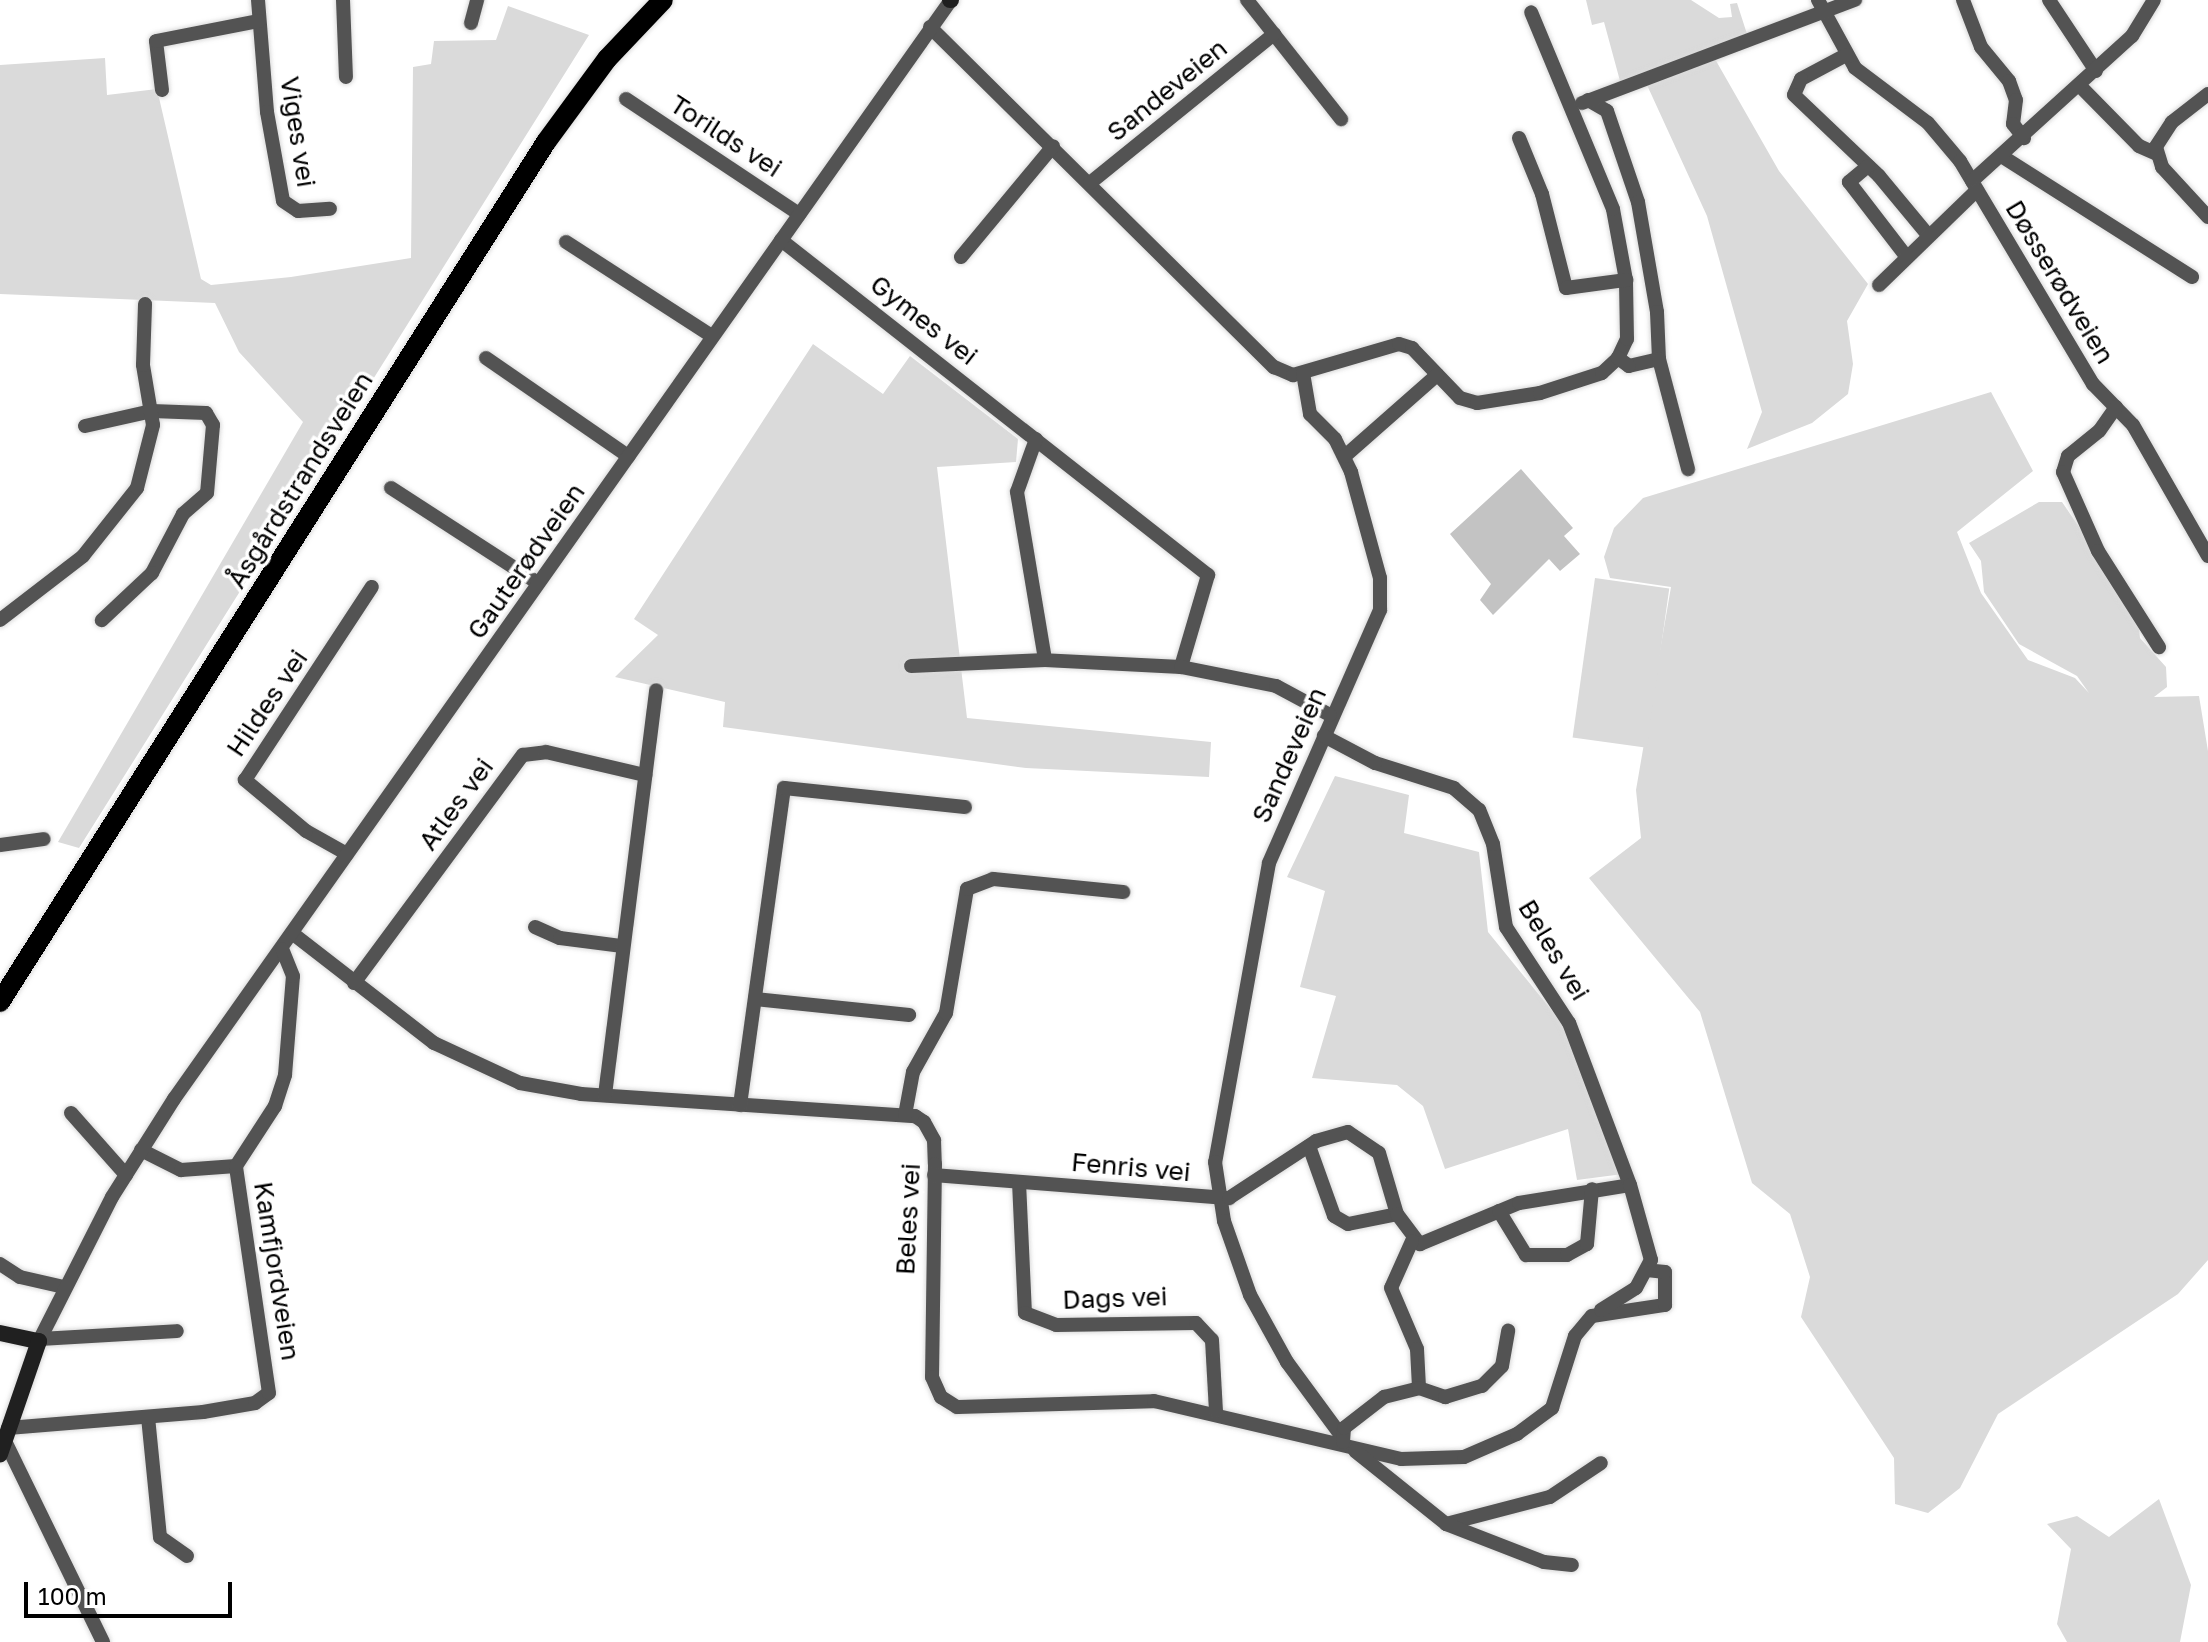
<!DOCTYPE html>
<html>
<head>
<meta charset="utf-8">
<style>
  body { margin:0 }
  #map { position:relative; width:2208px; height:1642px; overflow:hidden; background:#fff; font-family:"Golos Text",sans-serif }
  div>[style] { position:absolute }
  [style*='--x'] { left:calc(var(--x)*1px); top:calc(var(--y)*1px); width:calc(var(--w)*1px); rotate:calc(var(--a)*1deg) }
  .green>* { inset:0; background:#dadada; transform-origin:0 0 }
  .building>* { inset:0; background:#c3c3c3 }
  .roads { filter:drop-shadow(0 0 2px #dbdbdb) drop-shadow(0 0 2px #dbdbdb) }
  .street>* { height:14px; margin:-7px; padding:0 7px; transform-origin:7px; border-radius:7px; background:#535353 }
  .secondary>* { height:16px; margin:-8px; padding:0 8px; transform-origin:8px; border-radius:8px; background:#202020 }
  .primary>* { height:20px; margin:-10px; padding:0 10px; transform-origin:10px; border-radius:10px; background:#000 }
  span { translate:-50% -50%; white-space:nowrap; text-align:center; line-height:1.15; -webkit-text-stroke:7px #fff; paint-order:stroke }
  .street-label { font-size:26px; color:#000 }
  .scale { position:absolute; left:24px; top:1582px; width:208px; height:36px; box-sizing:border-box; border:4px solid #000; border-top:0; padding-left:10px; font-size:24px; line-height:28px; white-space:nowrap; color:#000; -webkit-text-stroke:6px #fff; paint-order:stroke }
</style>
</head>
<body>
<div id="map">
  <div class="green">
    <i style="clip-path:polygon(1586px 0,1691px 0,1719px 18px,1732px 17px,1730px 4px,1737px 3px,1747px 34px,1620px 81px,1604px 22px,1592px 25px)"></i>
    <i style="clip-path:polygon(508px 6px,589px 35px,79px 848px,58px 842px,303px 422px,239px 352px,215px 303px,0 294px,0 65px,105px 58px,107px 95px,157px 89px,201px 279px,211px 285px,291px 277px,411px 258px,413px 67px,431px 64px,434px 41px,496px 40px)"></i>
    <i style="clip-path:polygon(1715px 59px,1779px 171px,1868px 284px,1847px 321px,1853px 364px,1848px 394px,1812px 423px,1747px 449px,1762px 412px,1707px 216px,1647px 85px)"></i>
    <i style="clip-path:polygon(813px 344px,883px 394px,910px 356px,1018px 439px,1016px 462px,937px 467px,967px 718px,1211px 742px,1209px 777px,1026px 768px,723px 727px,725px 702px,615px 677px,658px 635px,634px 619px)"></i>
    <i style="clip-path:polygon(1991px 392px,2033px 471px,1957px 532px,1981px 593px,2028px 660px,2075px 678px,2089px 693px,2077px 676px,2019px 644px,1984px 592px,1981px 561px,1969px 543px,2039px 502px,2062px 502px,2137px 612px,2140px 638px,2166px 667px,2167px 687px,2154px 697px,2199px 696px,2208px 751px,2208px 1260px,2178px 1294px,1998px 1414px,1960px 1488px,1928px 1513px,1895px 1504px,1894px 1458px,1801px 1317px,1810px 1277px,1790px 1214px,1752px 1183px,1700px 1012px,1589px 878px,1641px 838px,1636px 790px,1671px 587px,1610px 578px,1604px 557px,1614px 528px,1643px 498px)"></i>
    <i style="left:1595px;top:578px;width:75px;height:161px;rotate:8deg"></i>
    <i style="clip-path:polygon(1335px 776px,1409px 795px,1404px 833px,1479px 852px,1488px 932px,1562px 1023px,1623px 1174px,1577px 1180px,1568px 1129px,1445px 1169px,1423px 1106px,1397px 1085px,1312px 1078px,1336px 996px,1300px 987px,1325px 891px,1287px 877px)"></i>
    <i style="clip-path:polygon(2159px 1499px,2191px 1585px,2180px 1642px,2067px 1642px,2057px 1624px,2071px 1549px,2047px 1524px,2077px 1516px,2109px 1537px)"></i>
  </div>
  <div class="building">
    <i style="clip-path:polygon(1521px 469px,1573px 528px,1564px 536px,1580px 554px,1560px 571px,1549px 559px,1493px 615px,1480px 600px,1491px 584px,1450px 534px)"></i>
  </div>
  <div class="roads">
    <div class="street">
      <i style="--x:258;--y:0;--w:112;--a:85.4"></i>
      <i style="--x:267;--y:112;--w:90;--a:79.8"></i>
      <i style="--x:283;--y:201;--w:18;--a:34"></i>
      <i style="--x:298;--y:211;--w:32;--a:-4"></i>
      <i style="--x:343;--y:0;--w:77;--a:87.8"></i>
      <i style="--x:1247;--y:0;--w:152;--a:51.7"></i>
      <i style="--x:1818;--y:0;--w:77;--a:61.4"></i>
      <i style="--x:1855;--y:68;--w:91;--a:37"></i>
      <i style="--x:1928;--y:123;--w:50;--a:49.9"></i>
      <i style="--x:1960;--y:161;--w:260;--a:59.2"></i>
      <i style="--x:2093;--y:384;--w:57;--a:45.7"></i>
      <i style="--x:2133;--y:425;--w:151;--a:60.2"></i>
      <i style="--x:1963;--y:0;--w:50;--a:69"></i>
      <i style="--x:1981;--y:47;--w:44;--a:50.5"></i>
      <i style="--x:2009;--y:81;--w:20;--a:70"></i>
      <i style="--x:2016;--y:100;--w:24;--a:97"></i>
      <i style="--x:2013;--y:124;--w:18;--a:52"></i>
      <i style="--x:2049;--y:0;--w:85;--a:56.5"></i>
      <i style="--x:471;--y:23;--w:24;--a:-75"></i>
      <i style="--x:930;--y:27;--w:484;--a:44.7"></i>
      <i style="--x:1274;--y:367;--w:21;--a:23"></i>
      <i style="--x:1293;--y:375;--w:110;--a:-16.3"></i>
      <i style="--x:1399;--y:344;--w:14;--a:17"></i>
      <i style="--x:1412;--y:348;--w:69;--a:46.2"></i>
      <i style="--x:1460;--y:398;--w:18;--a:16"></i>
      <i style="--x:1477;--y:403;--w:64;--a:-9"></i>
      <i style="--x:1540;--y:393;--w:65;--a:-17.9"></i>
      <i style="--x:1602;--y:373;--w:22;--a:-43"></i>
      <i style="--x:1618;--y:358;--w:21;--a:-65"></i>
      <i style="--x:1627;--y:339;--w:59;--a:-91"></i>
      <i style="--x:1626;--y:280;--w:72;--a:-100.4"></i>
      <i style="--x:1613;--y:209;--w:213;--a:-112.6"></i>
      <i style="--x:1846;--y:55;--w:51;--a:151.9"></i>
      <i style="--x:1801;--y:79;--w:17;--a:114"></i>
      <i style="--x:1794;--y:95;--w:117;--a:43.6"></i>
      <i style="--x:1879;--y:176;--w:77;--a:50.3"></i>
      <i style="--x:2080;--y:86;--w:84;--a:45.5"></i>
      <i style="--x:2139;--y:146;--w:20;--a:24"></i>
      <i style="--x:162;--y:90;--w:49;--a:-97"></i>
      <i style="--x:156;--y:41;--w:105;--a:-11"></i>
      <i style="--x:2208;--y:94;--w:46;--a:142.1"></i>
      <i style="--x:2172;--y:122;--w:30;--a:123"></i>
      <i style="--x:2156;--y:147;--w:21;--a:73"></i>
      <i style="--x:2162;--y:167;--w:68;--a:47.4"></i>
      <i style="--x:626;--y:99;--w:208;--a:33.6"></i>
      <i style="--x:1588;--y:100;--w:22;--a:30"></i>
      <i style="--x:1607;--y:111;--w:96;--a:71.2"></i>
      <i style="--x:1638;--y:202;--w:112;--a:80.2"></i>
      <i style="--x:1657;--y:312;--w:47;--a:87.6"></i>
      <i style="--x:1659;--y:359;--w:31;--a:167"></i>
      <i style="--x:1629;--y:366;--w:14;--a:-144"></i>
      <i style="--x:1582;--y:103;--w:292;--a:-20.7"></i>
      <i style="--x:1519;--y:138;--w:61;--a:67.7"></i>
      <i style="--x:1542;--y:194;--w:97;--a:75.7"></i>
      <i style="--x:1566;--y:288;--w:61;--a:-7.6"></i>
      <i style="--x:2003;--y:157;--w:224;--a:32.4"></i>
      <i style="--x:1868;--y:166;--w:25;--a:140"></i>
      <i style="--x:1849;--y:182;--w:93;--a:52.4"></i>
      <i style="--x:1972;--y:181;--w:216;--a:-42.2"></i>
      <i style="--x:2132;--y:36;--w:42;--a:-58.6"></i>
      <i style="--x:1090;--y:183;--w:237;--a:-39"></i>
      <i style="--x:781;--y:240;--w:543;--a:38.12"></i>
      <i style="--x:1208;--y:575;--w:96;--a:106.4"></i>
      <i style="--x:1181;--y:667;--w:136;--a:-177.1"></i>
      <i style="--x:1045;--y:660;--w:134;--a:177.4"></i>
      <i style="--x:566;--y:242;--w:174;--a:32.8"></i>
      <i style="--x:961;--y:257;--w:144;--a:-50.3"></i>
      <i style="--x:1879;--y:285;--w:136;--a:-44.1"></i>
      <i style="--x:486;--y:358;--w:173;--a:34.6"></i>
      <i style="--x:1659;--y:359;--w:114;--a:75.2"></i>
      <i style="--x:1303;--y:373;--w:42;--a:80.3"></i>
      <i style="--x:1310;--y:414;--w:35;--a:45"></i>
      <i style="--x:1335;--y:439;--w:37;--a:64"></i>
      <i style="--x:1351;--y:472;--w:110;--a:74.7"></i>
      <i style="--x:1380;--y:578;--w:32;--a:90"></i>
      <i style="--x:1380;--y:610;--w:276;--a:113.7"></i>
      <i style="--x:1269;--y:863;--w:304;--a:100.2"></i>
      <i style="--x:1215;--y:1162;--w:60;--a:81.3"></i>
      <i style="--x:1224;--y:1221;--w:78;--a:70.6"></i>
      <i style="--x:1250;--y:1295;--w:77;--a:61.1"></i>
      <i style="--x:1287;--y:1362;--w:93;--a:53.7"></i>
      <i style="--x:2116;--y:407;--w:29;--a:125"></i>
      <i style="--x:2099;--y:431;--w:40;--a:141"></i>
      <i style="--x:2068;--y:456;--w:17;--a:107"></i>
      <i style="--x:2063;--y:472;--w:86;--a:66.1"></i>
      <i style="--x:2098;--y:551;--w:114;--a:57.6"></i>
      <i style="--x:85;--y:426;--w:69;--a:-12.6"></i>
      <i style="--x:152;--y:411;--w:54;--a:2.1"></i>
      <i style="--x:206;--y:413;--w:14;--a:60"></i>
      <i style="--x:213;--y:425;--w:68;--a:95"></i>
      <i style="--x:207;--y:493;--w:32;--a:139"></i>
      <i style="--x:183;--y:514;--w:67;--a:117.7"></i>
      <i style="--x:152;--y:573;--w:69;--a:136.8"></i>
      <i style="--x:1036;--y:439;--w:56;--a:109.7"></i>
      <i style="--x:1017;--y:492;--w:170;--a:80.5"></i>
      <i style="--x:1345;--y:456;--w:123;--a:-41.4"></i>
      <i style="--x:391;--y:488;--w:175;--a:32.9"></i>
      <i style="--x:0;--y:620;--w:105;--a:-37.6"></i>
      <i style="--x:83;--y:556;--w:87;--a:-51.5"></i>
      <i style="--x:137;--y:488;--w:65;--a:-75.7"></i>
      <i style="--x:153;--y:425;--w:61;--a:-99.5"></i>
      <i style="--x:143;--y:365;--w:61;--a:-88.1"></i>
      <i style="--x:1181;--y:667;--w:97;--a:11.3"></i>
      <i style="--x:1276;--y:686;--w:61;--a:28.2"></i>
      <i style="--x:0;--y:845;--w:44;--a:-7.8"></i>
      <i style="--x:347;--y:854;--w:47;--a:-150.7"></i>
      <i style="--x:306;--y:831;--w:80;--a:-140.1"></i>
      <i style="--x:245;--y:780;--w:231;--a:-56.7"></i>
      <i style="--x:535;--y:927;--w:27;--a:24"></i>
      <i style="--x:560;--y:938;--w:63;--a:7.4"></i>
      <i style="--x:292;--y:933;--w:180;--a:37.8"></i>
      <i style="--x:434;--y:1043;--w:95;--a:24.9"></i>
      <i style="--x:520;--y:1083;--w:62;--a:10.2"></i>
      <i style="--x:581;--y:1094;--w:335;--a:3.8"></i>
      <i style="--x:915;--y:1116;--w:11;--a:34"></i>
      <i style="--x:924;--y:1122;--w:21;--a:61"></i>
      <i style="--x:934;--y:1140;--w:24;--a:88"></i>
      <i style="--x:935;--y:1164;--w:213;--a:90.8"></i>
      <i style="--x:932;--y:1377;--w:22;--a:66"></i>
      <i style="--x:941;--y:1397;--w:19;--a:32"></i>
      <i style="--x:957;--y:1407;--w:197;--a:-1.7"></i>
      <i style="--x:1154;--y:1401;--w:254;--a:13.2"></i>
      <i style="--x:1401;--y:1459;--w:63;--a:-1.8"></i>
      <i style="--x:1464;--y:1457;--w:58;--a:-23.5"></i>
      <i style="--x:1517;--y:1434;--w:44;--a:-36.6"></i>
      <i style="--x:1552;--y:1408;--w:76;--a:-72.3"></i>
      <i style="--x:1575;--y:1336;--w:26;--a:-50"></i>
      <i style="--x:1592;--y:1316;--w:74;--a:-8.6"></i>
      <i style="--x:1665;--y:1305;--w:33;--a:-90"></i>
      <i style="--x:1665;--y:1272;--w:18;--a:-174"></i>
      <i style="--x:354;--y:983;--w:284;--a:-53.5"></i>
      <i style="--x:523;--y:755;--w:23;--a:-7"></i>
      <i style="--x:546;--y:752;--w:102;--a:13.1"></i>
      <i style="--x:755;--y:999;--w:155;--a:5.9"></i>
      <i style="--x:605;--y:1095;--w:408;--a:-82.8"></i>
      <i style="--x:740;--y:1105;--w:320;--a:-82.1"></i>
      <i style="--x:784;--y:788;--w:182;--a:6"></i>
      <i style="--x:71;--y:1113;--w:83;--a:48.4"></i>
      <i style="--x:905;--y:1115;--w:44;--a:-79.5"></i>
      <i style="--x:913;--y:1072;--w:68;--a:-60.8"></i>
      <i style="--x:946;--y:1013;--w:126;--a:-80.4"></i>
      <i style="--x:967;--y:889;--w:28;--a:-21"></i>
      <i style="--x:993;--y:879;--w:131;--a:5.7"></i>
      <i style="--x:1309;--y:1146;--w:74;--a:70.3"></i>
      <i style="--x:1334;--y:1216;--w:16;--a:30"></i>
      <i style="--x:1348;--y:1224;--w:50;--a:-11.5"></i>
      <i style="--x:141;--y:1150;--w:45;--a:26.6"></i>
      <i style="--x:181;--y:1170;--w:55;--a:-4.2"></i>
      <i style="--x:934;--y:1175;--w:296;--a:4.5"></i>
      <i style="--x:1229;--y:1198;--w:104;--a:-33.2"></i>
      <i style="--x:1316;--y:1141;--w:33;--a:-16"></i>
      <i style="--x:1348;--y:1132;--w:37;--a:34"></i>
      <i style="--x:1379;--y:1153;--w:64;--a:73.6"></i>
      <i style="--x:1397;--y:1214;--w:38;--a:53"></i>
      <i style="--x:1420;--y:1244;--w:107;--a:-22.5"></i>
      <i style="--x:1519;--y:1203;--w:112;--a:-9.2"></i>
      <i style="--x:1630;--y:1185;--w:173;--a:-110.6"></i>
      <i style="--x:1569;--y:1023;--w:115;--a:-123.3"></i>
      <i style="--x:1506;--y:927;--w:84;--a:-98.9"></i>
      <i style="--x:1493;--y:844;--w:37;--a:-112"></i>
      <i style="--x:1479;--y:810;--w:33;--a:-139"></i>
      <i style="--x:1454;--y:788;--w:83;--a:-162.4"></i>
      <i style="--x:1375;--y:763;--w:58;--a:-152.1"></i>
      <i style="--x:1019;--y:1182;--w:131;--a:87.4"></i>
      <i style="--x:1025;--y:1313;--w:33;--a:21"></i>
      <i style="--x:1056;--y:1325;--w:140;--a:-0.8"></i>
      <i style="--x:1196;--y:1323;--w:23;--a:47"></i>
      <i style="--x:1212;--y:1340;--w:71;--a:86.8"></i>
      <i style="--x:1499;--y:1211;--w:52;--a:58.5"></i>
      <i style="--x:1526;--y:1255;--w:41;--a:0"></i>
      <i style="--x:1567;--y:1255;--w:23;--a:-29"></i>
      <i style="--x:1587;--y:1244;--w:55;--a:-84.8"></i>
      <i style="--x:1412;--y:1241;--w:51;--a:114.1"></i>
      <i style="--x:1391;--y:1288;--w:66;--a:66.9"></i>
      <i style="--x:1417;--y:1349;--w:39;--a:87"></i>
      <i style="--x:0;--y:1264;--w:24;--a:33"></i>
      <i style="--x:20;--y:1277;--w:45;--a:12.8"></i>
      <i style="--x:1601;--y:1310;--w:41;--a:-32.2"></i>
      <i style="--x:1636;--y:1288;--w:32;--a:-62"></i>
      <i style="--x:1651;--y:1260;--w:78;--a:-105.6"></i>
      <i style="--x:40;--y:1339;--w:137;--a:-3.3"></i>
      <i style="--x:39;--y:1341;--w:161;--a:-63.1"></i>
      <i style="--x:112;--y:1197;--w:116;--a:-57.7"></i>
      <i style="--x:174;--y:1099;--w:1346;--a:-54.74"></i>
      <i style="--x:148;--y:1417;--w:121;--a:84.3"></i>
      <i style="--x:160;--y:1537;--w:33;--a:35"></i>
      <i style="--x:8;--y:1428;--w:196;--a:-4.7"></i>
      <i style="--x:203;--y:1412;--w:53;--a:-9.8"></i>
      <i style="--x:255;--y:1403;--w:17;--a:-36"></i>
      <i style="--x:269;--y:1393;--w:229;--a:-98.3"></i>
      <i style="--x:236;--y:1166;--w:72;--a:-57"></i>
      <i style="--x:275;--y:1106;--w:33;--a:-72"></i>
      <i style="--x:285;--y:1075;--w:99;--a:-85.4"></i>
      <i style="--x:293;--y:976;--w:29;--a:-112"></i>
      <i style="--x:4;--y:1439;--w:226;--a:64"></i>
      <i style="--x:1343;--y:1442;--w:14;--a:-86"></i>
      <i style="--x:1344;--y:1428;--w:51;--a:-37.8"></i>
      <i style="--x:1384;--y:1397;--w:36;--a:-14"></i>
      <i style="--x:1419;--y:1388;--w:28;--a:19"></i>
      <i style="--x:1445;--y:1397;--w:39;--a:-17"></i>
      <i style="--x:1482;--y:1386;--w:28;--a:-45"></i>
      <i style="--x:1502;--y:1366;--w:36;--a:-80"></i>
      <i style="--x:1355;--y:1451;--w:117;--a:38.7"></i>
      <i style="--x:1446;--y:1524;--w:107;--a:-14.6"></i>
      <i style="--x:1550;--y:1497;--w:61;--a:-33.7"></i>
      <i style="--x:1446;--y:1524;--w:105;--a:21.2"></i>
      <i style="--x:1544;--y:1562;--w:28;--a:6"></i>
    </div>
    <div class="secondary">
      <i style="--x:950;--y:0;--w:1;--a:0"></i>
      <i style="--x:0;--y:1333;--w:40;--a:12"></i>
      <i style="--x:39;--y:1341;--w:120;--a:109"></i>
    </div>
    <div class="primary">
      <i style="--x:0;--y:1002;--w:1019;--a:-57.59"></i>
      <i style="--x:546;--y:142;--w:103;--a:-53.7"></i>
      <i style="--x:607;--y:59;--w:81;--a:-46.5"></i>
    </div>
  </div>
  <div class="street-label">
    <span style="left:1167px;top:90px;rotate:-39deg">Sandeveien</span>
    <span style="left:298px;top:132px;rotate:81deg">Viges vei</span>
    <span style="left:726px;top:136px;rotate:33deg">Torilds vei</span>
    <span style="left:2060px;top:282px;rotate:59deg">Døsserødveien</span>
    <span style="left:924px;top:320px;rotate:38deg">Gymes vei</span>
    <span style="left:300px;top:480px;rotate:-58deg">Åsgårdstrandsveien</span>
    <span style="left:526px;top:561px;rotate:-55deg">Gauterødveien</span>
    <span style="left:267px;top:703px;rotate:-56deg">Hildes vei</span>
    <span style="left:1289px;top:755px;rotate:-66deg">Sandeveien</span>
    <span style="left:456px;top:804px;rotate:-54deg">Atles vei</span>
    <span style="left:1554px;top:950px;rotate:59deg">Beles vei</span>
    <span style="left:1131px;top:1167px;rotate:5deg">Fenris vei</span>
    <span style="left:908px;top:1219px;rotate:-87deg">Beles vei</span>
    <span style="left:277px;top:1271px;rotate:81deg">Kamfjordveien</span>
    <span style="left:1115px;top:1298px;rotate:-2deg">Dags vei</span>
  </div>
  <div class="scale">100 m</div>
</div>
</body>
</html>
